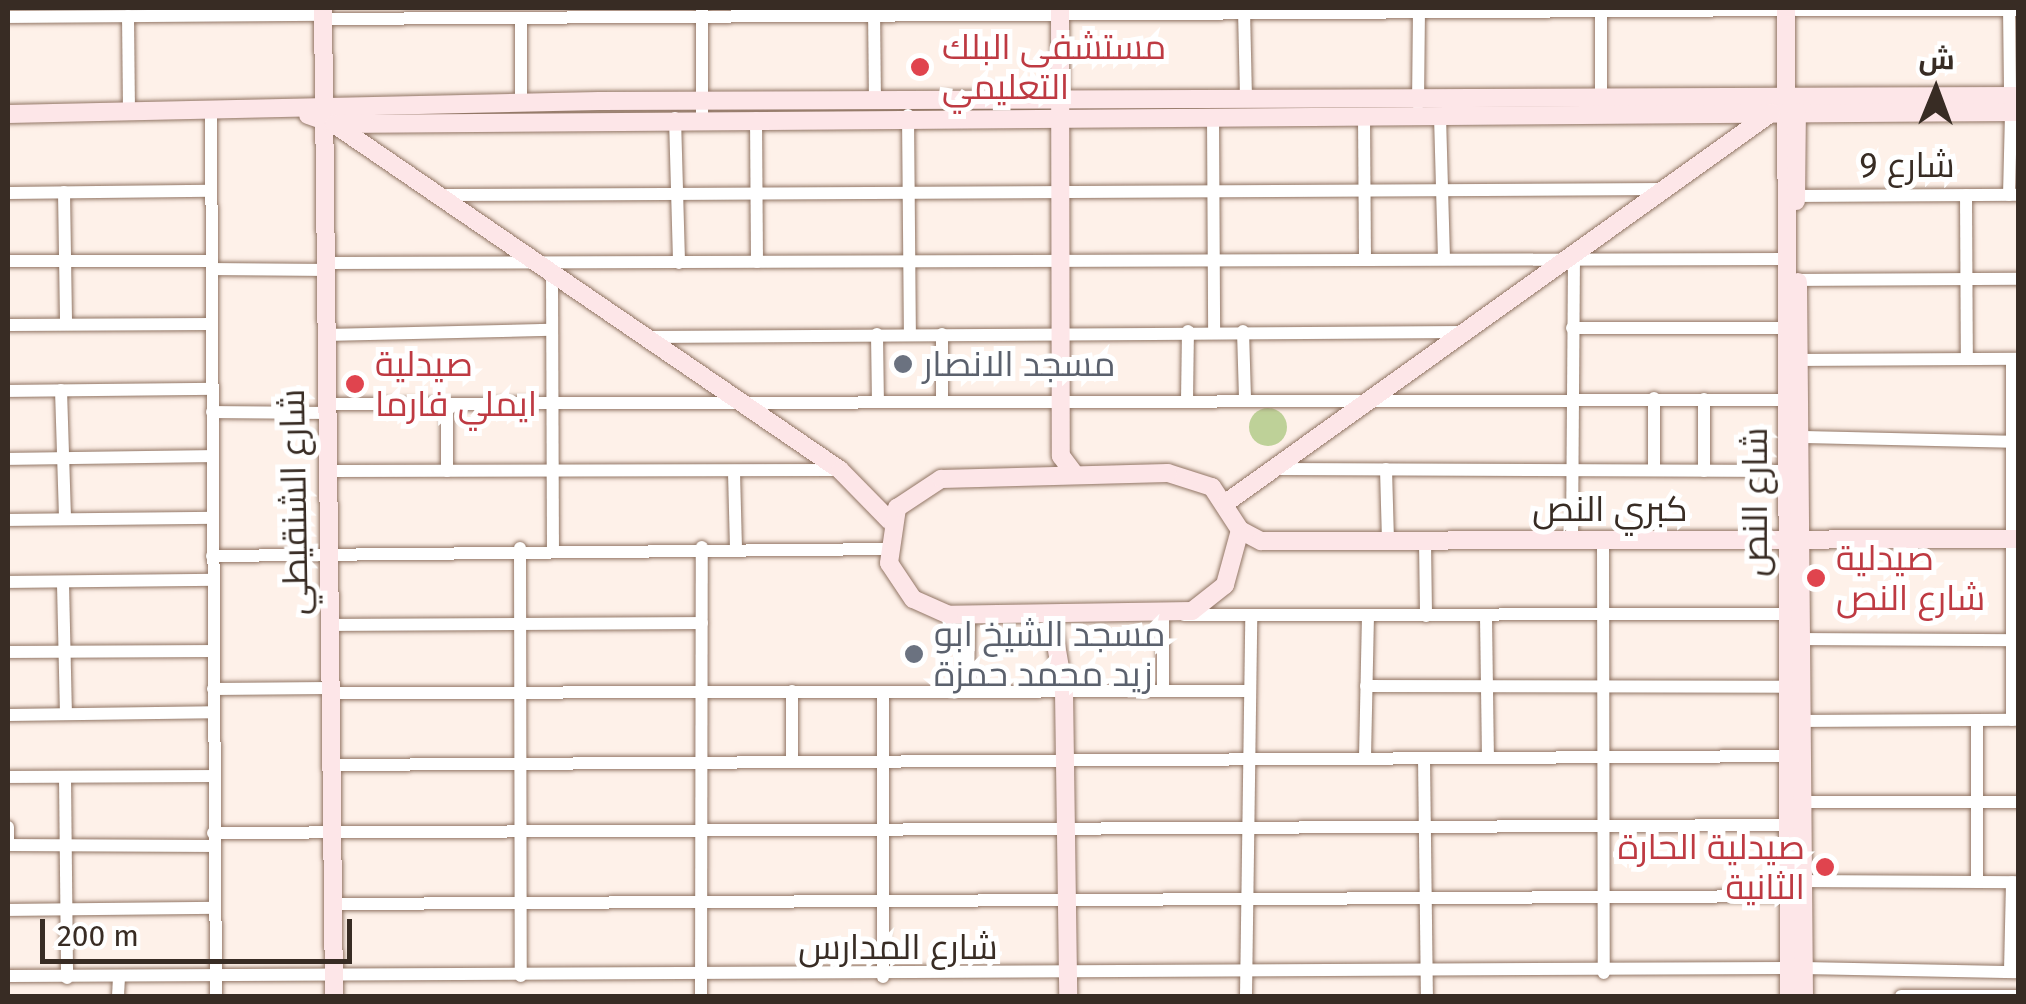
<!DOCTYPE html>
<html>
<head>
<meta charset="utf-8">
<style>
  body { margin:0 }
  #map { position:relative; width:2026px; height:1004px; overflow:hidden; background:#fef1e9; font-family:"Fira Sans",Cairo,sans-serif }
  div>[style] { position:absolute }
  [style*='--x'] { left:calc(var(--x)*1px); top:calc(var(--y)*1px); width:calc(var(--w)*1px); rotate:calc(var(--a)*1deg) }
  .green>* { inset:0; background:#bed198 }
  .round { border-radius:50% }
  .roads { filter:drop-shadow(0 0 2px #917564) drop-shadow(0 0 2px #917564) }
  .street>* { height:12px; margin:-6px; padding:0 6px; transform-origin:6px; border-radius:6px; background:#fff }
  .secondary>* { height:18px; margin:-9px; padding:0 9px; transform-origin:9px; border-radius:9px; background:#fde6e8 }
  .dots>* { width:28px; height:28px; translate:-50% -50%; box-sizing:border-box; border:5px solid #fff; border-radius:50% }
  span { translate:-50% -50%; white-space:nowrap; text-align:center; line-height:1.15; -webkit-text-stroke:10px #fff; paint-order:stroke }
  .health-label { font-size:35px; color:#be3a42 }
  .left { translate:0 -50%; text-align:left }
  .right { translate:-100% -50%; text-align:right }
  .street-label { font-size:35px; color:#382c24 }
  .worship-label { font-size:35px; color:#5b616d }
  .frame { position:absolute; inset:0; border:10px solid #382c24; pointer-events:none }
  .north { position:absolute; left:1886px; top:40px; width:100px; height:100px; -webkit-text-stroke:8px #fff; paint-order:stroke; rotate:1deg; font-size:28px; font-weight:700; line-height:40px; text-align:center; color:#382c24 }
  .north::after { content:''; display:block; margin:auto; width:35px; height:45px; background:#382c24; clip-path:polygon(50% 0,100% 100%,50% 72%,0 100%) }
  .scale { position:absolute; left:40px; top:919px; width:312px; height:45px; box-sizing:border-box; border:5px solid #382c24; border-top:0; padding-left:12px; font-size:30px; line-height:35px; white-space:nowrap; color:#382c24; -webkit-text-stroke:8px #fff; paint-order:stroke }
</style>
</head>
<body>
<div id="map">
  <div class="green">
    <i class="round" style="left:1249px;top:408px;width:38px;height:38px"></i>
  </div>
  <div class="roads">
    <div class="street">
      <i style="--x:702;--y:8;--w:110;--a:90"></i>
      <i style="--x:874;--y:8;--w:93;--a:89.4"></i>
      <i style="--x:2009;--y:8;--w:88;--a:89.3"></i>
      <i style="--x:1244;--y:10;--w:89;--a:88.7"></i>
      <i style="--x:1796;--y:10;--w:222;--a:0"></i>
      <i style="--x:128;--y:16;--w:97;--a:89.4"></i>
      <i style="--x:8;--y:17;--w:315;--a:-0.4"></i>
      <i style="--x:521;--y:18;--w:85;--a:90"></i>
      <i style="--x:323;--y:19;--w:1463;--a:-0.35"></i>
      <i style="--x:1601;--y:98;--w:90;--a:-90"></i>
      <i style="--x:1418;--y:104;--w:91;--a:-89.4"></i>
      <i style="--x:211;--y:113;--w:883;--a:89.68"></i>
      <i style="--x:908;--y:115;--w:218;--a:89.5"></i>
      <i style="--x:1213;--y:116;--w:215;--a:89.7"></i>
      <i style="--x:1440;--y:116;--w:143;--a:88.4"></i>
      <i style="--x:1364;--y:117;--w:143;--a:89.6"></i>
      <i style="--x:675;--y:118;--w:145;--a:88.4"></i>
      <i style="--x:756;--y:118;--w:144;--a:89.6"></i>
      <i style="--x:64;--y:192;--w:131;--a:89.1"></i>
      <i style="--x:8;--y:193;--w:203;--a:-0.6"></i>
      <i style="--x:447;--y:195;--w:1219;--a:-0.28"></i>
      <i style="--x:1966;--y:195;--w:164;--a:89.7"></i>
      <i style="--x:2009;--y:195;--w:83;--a:-88.6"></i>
      <i style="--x:1796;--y:196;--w:222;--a:-0.3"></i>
      <i style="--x:8;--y:261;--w:204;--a:0"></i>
      <i style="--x:325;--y:263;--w:1461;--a:-0.16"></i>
      <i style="--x:213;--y:269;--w:112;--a:0.5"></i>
      <i style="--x:552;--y:270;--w:278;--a:89.8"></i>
      <i style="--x:1791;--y:280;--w:227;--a:-0.3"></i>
      <i style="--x:8;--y:325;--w:204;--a:-0.3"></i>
      <i style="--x:1572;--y:328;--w:213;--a:0"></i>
      <i style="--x:1243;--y:331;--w:69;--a:88.3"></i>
      <i style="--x:877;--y:334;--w:68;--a:89.2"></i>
      <i style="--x:325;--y:335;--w:226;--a:-1.3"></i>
      <i style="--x:648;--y:337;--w:816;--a:-0.35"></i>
      <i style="--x:1799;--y:360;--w:217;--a:-0.3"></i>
      <i style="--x:61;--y:390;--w:128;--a:88.2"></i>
      <i style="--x:8;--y:391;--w:204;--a:-0.6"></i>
      <i style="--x:1654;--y:398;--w:72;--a:90"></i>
      <i style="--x:1704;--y:399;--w:72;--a:90"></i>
      <i style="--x:1187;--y:401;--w:70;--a:-89.2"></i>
      <i style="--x:942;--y:402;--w:68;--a:-90"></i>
      <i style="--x:325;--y:404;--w:1462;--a:-0.16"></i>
      <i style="--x:447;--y:404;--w:67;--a:90"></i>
      <i style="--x:212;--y:412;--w:113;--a:0.5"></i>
      <i style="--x:1799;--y:437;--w:217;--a:1.3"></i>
      <i style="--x:8;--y:459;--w:204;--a:-0.8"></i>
      <i style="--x:1276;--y:469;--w:511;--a:0.22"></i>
      <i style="--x:1386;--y:469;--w:73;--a:88.4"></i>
      <i style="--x:326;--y:471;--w:512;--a:-0.11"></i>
      <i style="--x:734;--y:472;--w:75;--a:88.5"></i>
      <i style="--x:8;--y:520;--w:204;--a:-0.6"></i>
      <i style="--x:1572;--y:541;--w:283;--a:-89.6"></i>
      <i style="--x:1603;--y:541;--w:432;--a:89.9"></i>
      <i style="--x:1425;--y:542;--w:74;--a:89.2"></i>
      <i style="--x:520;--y:548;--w:428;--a:89.9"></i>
      <i style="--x:212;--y:556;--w:675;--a:-0.59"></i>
      <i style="--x:8;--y:582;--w:204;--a:-0.6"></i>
      <i style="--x:63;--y:584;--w:130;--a:88.7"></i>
      <i style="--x:1163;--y:615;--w:76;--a:90"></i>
      <i style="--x:1184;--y:615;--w:604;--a:-0.09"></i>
      <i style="--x:1486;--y:617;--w:140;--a:89.2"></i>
      <i style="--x:328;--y:625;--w:374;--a:-0.3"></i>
      <i style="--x:1801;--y:639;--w:217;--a:0.3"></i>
      <i style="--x:8;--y:652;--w:204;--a:-0.3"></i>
      <i style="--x:1366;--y:686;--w:422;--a:0.1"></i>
      <i style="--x:213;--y:689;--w:116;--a:-0.5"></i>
      <i style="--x:792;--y:691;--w:70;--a:90"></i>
      <i style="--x:968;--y:691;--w:73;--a:-89.2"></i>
      <i style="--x:883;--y:692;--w:285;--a:90"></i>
      <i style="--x:329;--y:693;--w:921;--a:-0.12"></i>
      <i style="--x:8;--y:715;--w:205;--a:-0.8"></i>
      <i style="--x:1977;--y:720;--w:162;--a:90"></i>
      <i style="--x:2012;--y:720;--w:361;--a:-90"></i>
      <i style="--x:1801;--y:721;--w:215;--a:-0.3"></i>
      <i style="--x:1365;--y:758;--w:142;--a:-88.8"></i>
      <i style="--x:1424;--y:758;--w:238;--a:89.3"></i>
      <i style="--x:329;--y:765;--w:1459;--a:-0.35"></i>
      <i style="--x:8;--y:777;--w:205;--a:-0.3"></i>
      <i style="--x:65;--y:777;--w:201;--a:89.4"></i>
      <i style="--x:1801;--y:802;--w:217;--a:0"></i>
      <i style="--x:8;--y:827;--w:18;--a:90"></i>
      <i style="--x:213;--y:833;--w:1576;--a:-0.29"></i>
      <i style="--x:8;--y:845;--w:205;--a:0.3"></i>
      <i style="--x:1802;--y:881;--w:216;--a:0.3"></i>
      <i style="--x:332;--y:904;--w:1457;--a:-0.31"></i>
      <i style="--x:8;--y:910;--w:206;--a:-0.6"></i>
      <i style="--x:1803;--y:968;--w:215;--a:1.1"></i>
      <i style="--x:2010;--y:971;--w:89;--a:-88.7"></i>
      <i style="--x:8;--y:976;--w:1780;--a:-0.26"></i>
      <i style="--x:118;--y:996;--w:19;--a:-87"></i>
      <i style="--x:701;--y:996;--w:449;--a:-89.9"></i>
      <i style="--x:1246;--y:996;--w:381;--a:-89.2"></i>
      <i style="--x:1901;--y:996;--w:117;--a:0"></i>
    </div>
    <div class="secondary">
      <i style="--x:323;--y:8;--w:988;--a:89.36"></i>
      <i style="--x:1060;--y:8;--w:448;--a:89.9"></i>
      <i style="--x:1061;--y:456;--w:21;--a:53"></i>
      <i style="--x:1786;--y:8;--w:988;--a:89.83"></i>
      <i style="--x:8;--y:114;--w:591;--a:-1.26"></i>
      <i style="--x:599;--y:101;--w:1419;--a:-0.2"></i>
      <i style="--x:308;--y:115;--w:28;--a:19"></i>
      <i style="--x:334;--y:124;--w:1684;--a:-0.41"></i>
      <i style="--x:334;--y:124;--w:613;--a:34.36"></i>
      <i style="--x:840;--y:470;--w:71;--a:45.6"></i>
      <i style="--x:1796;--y:201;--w:89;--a:-89.4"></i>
      <i style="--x:1798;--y:282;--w:714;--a:89.52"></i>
      <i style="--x:1168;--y:473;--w:46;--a:17.7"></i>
      <i style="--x:1212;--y:487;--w:51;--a:56.9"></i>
      <i style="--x:1240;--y:530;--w:57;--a:105.3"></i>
      <i style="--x:1225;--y:585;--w:42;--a:141.8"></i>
      <i style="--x:1192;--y:611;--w:243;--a:179.1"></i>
      <i style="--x:949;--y:615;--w:39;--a:-156"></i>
      <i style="--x:913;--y:599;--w:43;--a:-123.7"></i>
      <i style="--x:889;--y:563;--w:56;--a:-81.7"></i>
      <i style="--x:897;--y:508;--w:53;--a:-33.4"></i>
      <i style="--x:941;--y:479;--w:227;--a:-1.5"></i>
      <i style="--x:1227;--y:502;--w:669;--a:-35.57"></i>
      <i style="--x:1240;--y:530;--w:24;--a:28"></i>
      <i style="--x:1261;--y:541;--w:757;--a:-0.15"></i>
      <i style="--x:1051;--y:615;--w:77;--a:80.3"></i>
      <i style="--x:1064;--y:691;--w:305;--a:89.2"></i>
    </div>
  </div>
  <div class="dots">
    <i style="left:920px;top:67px;background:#e0444e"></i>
    <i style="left:903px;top:364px;background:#6b7280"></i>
    <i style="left:355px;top:384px;background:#e0444e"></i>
    <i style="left:1816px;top:578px;background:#e0444e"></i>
    <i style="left:914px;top:654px;background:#6b7280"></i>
    <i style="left:1825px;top:867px;background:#e0444e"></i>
  </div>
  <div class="health-label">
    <span class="left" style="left:942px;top:67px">مستشفى البلك<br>التعليمي</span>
    <span class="left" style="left:375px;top:384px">صيدلية<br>ايملي فارما</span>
    <span class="left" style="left:1836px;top:578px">صيدلية<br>شارع النص</span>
    <span class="right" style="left:1805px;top:867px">صيدلية الحارة<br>الثانية</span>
  </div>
  <div class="street-label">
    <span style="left:1907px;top:165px">شارع 9</span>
    <span style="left:294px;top:502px;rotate:-91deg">شارع الشنقيطي</span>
    <span style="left:1755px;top:502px;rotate:-90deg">شارع النص</span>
    <span style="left:1610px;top:509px">كبري النص</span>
    <span style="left:898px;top:947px">شارع المدارس</span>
  </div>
  <div class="worship-label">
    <span class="left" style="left:923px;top:364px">مسجد الانصار</span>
    <span class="left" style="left:934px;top:654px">مسجد الشيخ ابو<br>زيد محمد حمزة</span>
  </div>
  <div class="frame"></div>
  <div class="north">ش</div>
  <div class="scale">200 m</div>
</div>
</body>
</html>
